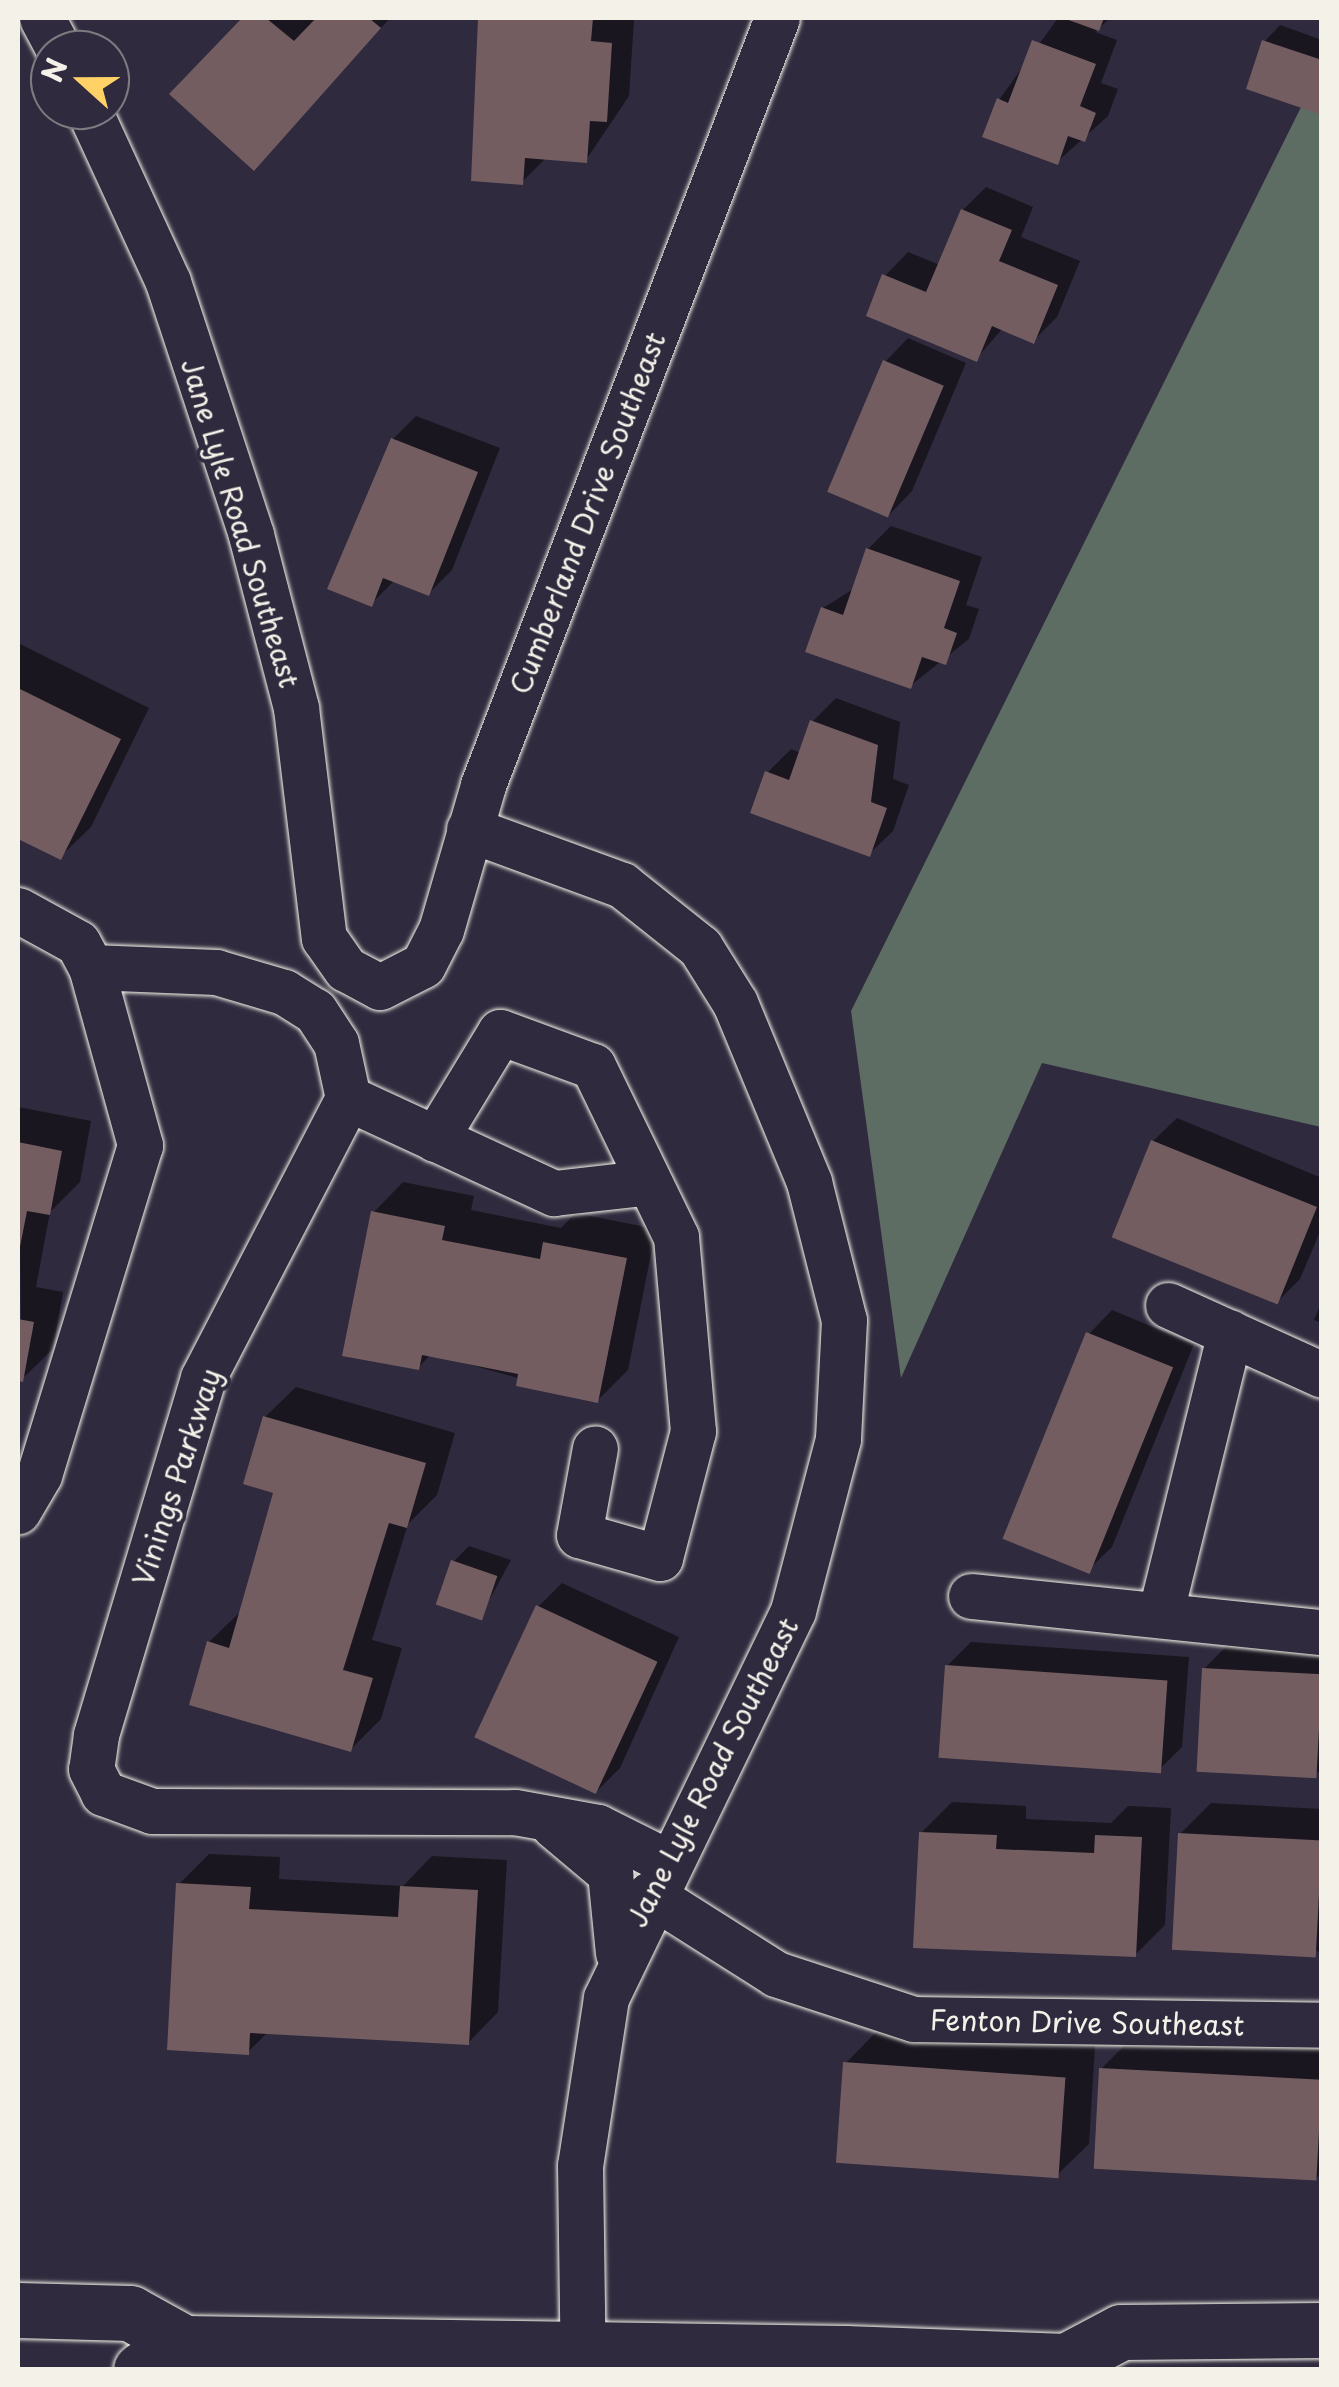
<!DOCTYPE html>
<html>
<head>
<meta charset="utf-8">
<style>
  body { margin:0 }
  #map { position:relative; width:1339px; height:2387px; overflow:hidden; background:#2f2a3d; font-family:"Playpen Sans",sans-serif }
  div>[style] { position:absolute }
  [style*='--x'] { left:calc(var(--x)*1px); top:calc(var(--y)*1px); width:calc(var(--w)*1px); rotate:calc(var(--a)*1deg) }
  .green>* { inset:0; background:#5e6d64 }
  .shadow>* { inset:0; background:#0007 }
  .building>* { inset:0; background:#735d61; transform-origin:0 0 }
  .roads { filter:drop-shadow(0 0 2px #f4f1e8) drop-shadow(0 0 2px #f4f1e8) }
  .minor>* { height:45px; margin:-22.5px; padding:0 22.5px; transform-origin:22.5px; border-radius:22.5px; background:#2f2a3d }
  .major>* { height:55px; margin:-27.5px; padding:0 27.5px; transform-origin:27.5px; border-radius:27.5px; background:#2f2a3d }
  span { translate:-50% -50%; white-space:nowrap; text-align:center; line-height:1.15; -webkit-text-stroke:8px #2f2a3d; paint-order:stroke }
  .street-label { font-size:28px; color:#f4f1e8 }
  .frame { position:absolute; inset:0; border:20px solid #f4f1e8; pointer-events:none }
  .north { position:absolute; left:30px; top:30px; width:100px; height:100px; box-sizing:border-box; background:#2f2a3d; border:2px solid #7e7a81; border-radius:50%; rotate:291deg; font-size:28px; font-weight:700; line-height:40px; text-align:center; color:#f4f1e8 }
  .north::after { content:''; display:block; margin:auto; width:35px; height:45px; background:#ffd166; clip-path:polygon(50% 0,100% 100%,50% 72%,0 100%) }
</style>
</head>
<body>
<div id="map">
  <div class="green">
    <i style="clip-path:polygon(1321px 67px,1321px 1127px,1042px 1063px,901px 1378px,851px 1011px)"></i>
  </div>
  <div class="shadow">
    <i style="clip-path:polygon(246px 18px,390px 18px,254px 168px,172px 94px)"></i>
    <i style="clip-path:polygon(480px 18px,634px 20px,629px 96px,586px 160px,546px 158px,522px 182px,473px 179px)"></i>
    <i style="clip-path:polygon(1058px 18px,1110px 18px,1095px 32px,1117px 40px,1101px 83px,1118px 89px,1108px 116px,1057px 162px,999px 100px)"></i>
    <i style="clip-path:polygon(1280px 25px,1322px 40px,1322px 112px,1265px 41px)"></i>
    <i style="clip-path:polygon(986px 187px,1033px 207px,1021px 237px,1080px 261px,1057px 317px,1033px 341px,1003px 328px,976px 359px,885px 276px,908px 252px,940px 265px,963px 210px)"></i>
    <i style="clip-path:polygon(908px 338px,966px 363px,912px 491px,889px 515px,885px 362px)"></i>
    <i style="clip-path:polygon(416px 416px,500px 448px,452px 570px,429px 593px,395px 580px,371px 604px,393px 439px)"></i>
    <i style="clip-path:polygon(891px 526px,982px 557px,966px 605px,979px 609px,969px 639px,910px 686px,823px 608px,855px 588px,868px 549px)"></i>
    <i style="clip-path:polygon(18px 643px,149px 708px,91px 827px,60px 857px,18px 836px)"></i>
    <i style="clip-path:polygon(836px 698px,900px 722px,893px 779px,909px 785px,893px 831px,869px 854px,767px 773px,791px 749px,801px 753px,812px 722px)"></i>
    <i style="clip-path:polygon(18px 1107px,91px 1121px,80px 1182px,50px 1212px,36px 1287px,63px 1292px,53px 1349px,22px 1379px)"></i>
    <i style="clip-path:polygon(1177px 1118px,1322px 1178px,1322px 1227px,1300px 1279px,1277px 1302px,1153px 1141px)"></i>
    <i style="clip-path:polygon(403px 1182px,474px 1196px,471px 1210px,561px 1228px,575px 1213px,656px 1229px,628px 1370px,598px 1400px,431px 1354px,418px 1368px,373px 1213px)"></i>
    <i style="clip-path:polygon(1322px 1301px,1322px 1323px,1314px 1320px)"></i>
    <i style="clip-path:polygon(1112px 1310px,1194px 1344px,1112px 1547px,1088px 1570px,1089px 1334px)"></i>
    <i style="clip-path:polygon(296px 1387px,455px 1433px,437px 1495px,408px 1524px,372px 1640px,402px 1648px,381px 1719px,351px 1749px,209px 1642px,240px 1612px,276px 1491px,265px 1417px)"></i>
    <i style="clip-path:polygon(469px 1546px,511px 1560px,480px 1617px,453px 1562px)"></i>
    <i style="clip-path:polygon(562px 1583px,679px 1637px,620px 1768px,597px 1791px,538px 1607px)"></i>
    <i style="clip-path:polygon(1234px 1638px,1322px 1643px,1322px 1776px,1204px 1669px)"></i>
    <i style="clip-path:polygon(971px 1642px,1189px 1657px,1182px 1747px,1159px 1770px,947px 1666px)"></i>
    <i style="clip-path:polygon(952px 1802px,1026px 1806px,1026px 1819px,1111px 1823px,1128px 1806px,1171px 1808px,1165px 1925px,1135px 1955px,921px 1833px)"></i>
    <i style="clip-path:polygon(1211px 1803px,1322px 1809px,1322px 1955px,1180px 1834px)"></i>
    <i style="clip-path:polygon(209px 1854px,280px 1857px,279px 1879px,403px 1886px,432px 1856px,507px 1860px,498px 2012px,468px 2043px,268px 2032px,248px 2052px,179px 1884px)"></i>
    <i style="clip-path:polygon(876px 2032px,1095px 2046px,1089px 2144px,1058px 2174px,846px 2063px)"></i>
    <i style="clip-path:polygon(1132px 2038px,1322px 2049px,1322px 2173px,1315px 2179px,1101px 2069px)"></i>
  </div>
  <div class="building">
    <i style="clip-path:polygon(242px 18px,266px 18px,294px 41px,316px 18px,369px 18px,381px 28px,254px 171px,169px 94px)"></i>
    <i style="clip-path:polygon(478px 18px,593px 18px,591px 41px,612px 43px,607px 122px,590px 121px,587px 163px,525px 158px,523px 185px,471px 181px)"></i>
    <i style="clip-path:polygon(1063px 18px,1104px 18px,1099px 31px)"></i>
    <i style="clip-path:polygon(1032px 40px,1096px 64px,1080px 106px,1096px 113px,1085px 142px,1068px 136px,1058px 165px,982px 137px,997px 98px,1008px 103px)"></i>
    <i style="clip-path:polygon(1262px 40px,1322px 60px,1322px 115px,1246px 89px)"></i>
    <i style="clip-path:polygon(961px 209px,1012px 230px,999px 261px,1058px 285px,1034px 344px,992px 326px,977px 362px,866px 316px,882px 274px,926px 292px)"></i>
    <i style="left:883px;top:360px;width:66px;height:143px;rotate:23deg"></i>
    <i style="clip-path:polygon(391px 438px,478px 472px,429px 596px,383px 578px,372px 607px,327px 589px)"></i>
    <i style="clip-path:polygon(866px 548px,960px 581px,944px 628px,957px 633px,946px 665px,922px 657px,911px 689px,805px 652px,821px 607px,843px 615px)"></i>
    <i style="clip-path:polygon(18px 688px,121px 739px,61px 860px,18px 839px)"></i>
    <i style="clip-path:polygon(810px 720px,878px 745px,871px 802px,887px 808px,870px 857px,750px 813px,765px 771px,789px 780px)"></i>
    <i style="left:1151px;top:1140px;width:179px;height:105px;rotate:22deg"></i>
    <i style="clip-path:polygon(18px 1142px,62px 1151px,50px 1215px,27px 1211px,19px 1252px)"></i>
    <i style="clip-path:polygon(371px 1211px,445px 1226px,442px 1240px,540px 1259px,543px 1242px,627px 1258px,598px 1403px,516px 1386px,518px 1374px,422px 1355px,419px 1370px,342px 1356px)"></i>
    <i style="clip-path:polygon(18px 1319px,34px 1322px,23px 1382px,18px 1381px)"></i>
    <i style="left:1086px;top:1332px;width:94px;height:223px;rotate:22deg"></i>
    <i style="clip-path:polygon(263px 1416px,426px 1463px,407px 1528px,389px 1523px,343px 1670px,373px 1678px,351px 1752px,189px 1705px,207px 1641px,229px 1648px,273px 1493px,243px 1484px)"></i>
    <i style="left:451px;top:1560px;width:49px;height:47px;rotate:19deg"></i>
    <i style="left:536px;top:1605px;width:134px;height:146px;rotate:25deg"></i>
    <i style="left:945px;top:1665px;width:223px;height:93px;rotate:4deg"></i>
    <i style="left:1202px;top:1668px;width:120px;height:104px;rotate:3deg"></i>
    <i style="clip-path:polygon(919px 1832px,997px 1835px,996px 1849px,1094px 1853px,1095px 1835px,1142px 1837px,1136px 1957px,913px 1948px)"></i>
    <i style="left:1178px;top:1833px;width:144px;height:117px;rotate:3deg"></i>
    <i style="clip-path:polygon(176px 1883px,251px 1887px,249px 1909px,398px 1917px,400px 1886px,478px 1890px,469px 2045px,250px 2033px,249px 2055px,167px 2050px)"></i>
    <i style="left:843px;top:2062px;width:223px;height:101px;rotate:4deg"></i>
    <i style="left:1099px;top:2068px;width:223px;height:101px;rotate:3deg"></i>
  </div>
  <div class="roads">
    <div class="minor">
      <i style="--x:42;--y:18;--w:36;--a:62"></i>
      <i style="--x:89;--y:110;--w:189;--a:65.3"></i>
      <i style="--x:168;--y:282;--w:266;--a:71.8"></i>
      <i style="--x:251;--y:535;--w:179;--a:75.4"></i>
      <i style="--x:296;--y:708;--w:232;--a:83.1"></i>
      <i style="--x:324;--y:938;--w:38;--a:55"></i>
      <i style="--x:346;--y:969;--w:38;--a:28"></i>
      <i style="--x:380;--y:987;--w:48;--a:-27.1"></i>
      <i style="--x:423;--y:965;--w:39;--a:-63"></i>
      <i style="--x:441;--y:930;--w:151;--a:-73.8"></i>
      <i style="--x:483;--y:785;--w:821;--a:-69.03"></i>
      <i style="--x:469;--y:829;--w:163;--a:20.1"></i>
      <i style="--x:622;--y:885;--w:100;--a:38.5"></i>
      <i style="--x:700;--y:947;--w:66;--a:58"></i>
      <i style="--x:735;--y:1003;--w:194;--a:67.5"></i>
      <i style="--x:809;--y:1182;--w:142;--a:75.8"></i>
      <i style="--x:844;--y:1320;--w:119;--a:92.9"></i>
      <i style="--x:838;--y:1439;--w:178;--a:104.7"></i>
      <i style="--x:793;--y:1611;--w:430;--a:115.8"></i>
      <i style="--x:606;--y:1998;--w:169;--a:98.8"></i>
      <i style="--x:580;--y:2165;--w:205;--a:89.2"></i>
      <i style="--x:18;--y:910;--w:68;--a:28.8"></i>
      <i style="--x:78;--y:943;--w:27;--a:62"></i>
      <i style="--x:91;--y:967;--w:185;--a:74.6"></i>
      <i style="--x:140;--y:1145;--w:345;--a:107"></i>
      <i style="--x:39;--y:1475;--w:42;--a:120.3"></i>
      <i style="--x:91;--y:967;--w:125;--a:2.3"></i>
      <i style="--x:216;--y:972;--w:71;--a:16.4"></i>
      <i style="--x:284;--y:992;--w:36;--a:32"></i>
      <i style="--x:315;--y:1011;--w:38;--a:57"></i>
      <i style="--x:336;--y:1043;--w:56;--a:77.7"></i>
      <i style="--x:348;--y:1098;--w:315;--a:117.4"></i>
      <i style="--x:203;--y:1378;--w:373;--a:106.7"></i>
      <i style="--x:96;--y:1735;--w:34;--a:98"></i>
      <i style="--x:91;--y:1769;--w:27;--a:63"></i>
      <i style="--x:103;--y:1793;--w:52;--a:20.2"></i>
      <i style="--x:152;--y:1811;--w:363;--a:0.2"></i>
      <i style="--x:515;--y:1812;--w:84;--a:10.2"></i>
      <i style="--x:598;--y:1827;--w:76;--a:26.6"></i>
      <i style="--x:348;--y:1098;--w:227;--a:24.8"></i>
      <i style="--x:554;--y:1193;--w:90;--a:-6.4"></i>
      <i style="--x:435;--y:1139;--w:125;--a:-58.7"></i>
      <i style="--x:500;--y:1032;--w:99;--a:20.1"></i>
      <i style="--x:593;--y:1066;--w:190;--a:64.1"></i>
      <i style="--x:676;--y:1237;--w:195;--a:85"></i>
      <i style="--x:693;--y:1431;--w:131;--a:104.6"></i>
      <i style="--x:660;--y:1558;--w:84;--a:-164.1"></i>
      <i style="--x:579;--y:1535;--w:88;--a:-79.6"></i>
      <i style="--x:1168;--y:1305;--w:169;--a:24.4"></i>
      <i style="--x:971;--y:1596;--w:353;--a:5.9"></i>
      <i style="--x:1160;--y:1615;--w:291;--a:-76.1"></i>
      <i style="--x:553;--y:1825;--w:75;--a:40.1"></i>
      <i style="--x:610;--y:1873;--w:80;--a:84.3"></i>
      <i style="--x:650;--y:1894;--w:149;--a:32.4"></i>
      <i style="--x:776;--y:1974;--w:145;--a:18.1"></i>
      <i style="--x:914;--y:2019;--w:408;--a:0.8"></i>
    </div>
    <div class="major">
      <i style="--x:18;--y:2310;--w:112;--a:1.5"></i>
      <i style="--x:130;--y:2313;--w:62;--a:29.1"></i>
      <i style="--x:184;--y:2343;--w:661;--a:0.87"></i>
      <i style="--x:845;--y:2353;--w:221;--a:2.1"></i>
      <i style="--x:1066;--y:2361;--w:16;--a:35"></i>
      <i style="--x:1066;--y:2361;--w:62;--a:-27.8"></i>
      <i style="--x:1121;--y:2332;--w:201;--a:-0.6"></i>
      <i style="--x:141;--y:2370;--w:51;--a:-32.1"></i>
    </div>
  </div>
  <div class="street-label">
    <span style="left:587px;top:513px;rotate:-69deg">Cumberland Drive Southeast</span>
    <span style="left:241px;top:523px;rotate:73deg">Jane Lyle Road Southeast</span>
    <span style="left:176px;top:1477px;rotate:-72deg">Vinings Parkway</span>
    <span style="left:712px;top:1772px;rotate:-63deg">Jane Lyle Road Southeast</span>
    <span style="left:1087px;top:2022px;rotate:1deg">Fenton Drive Southeast</span>
  </div>
  <div class="frame"></div>
  <div class="north">N</div>
</div>
</body>
</html>
